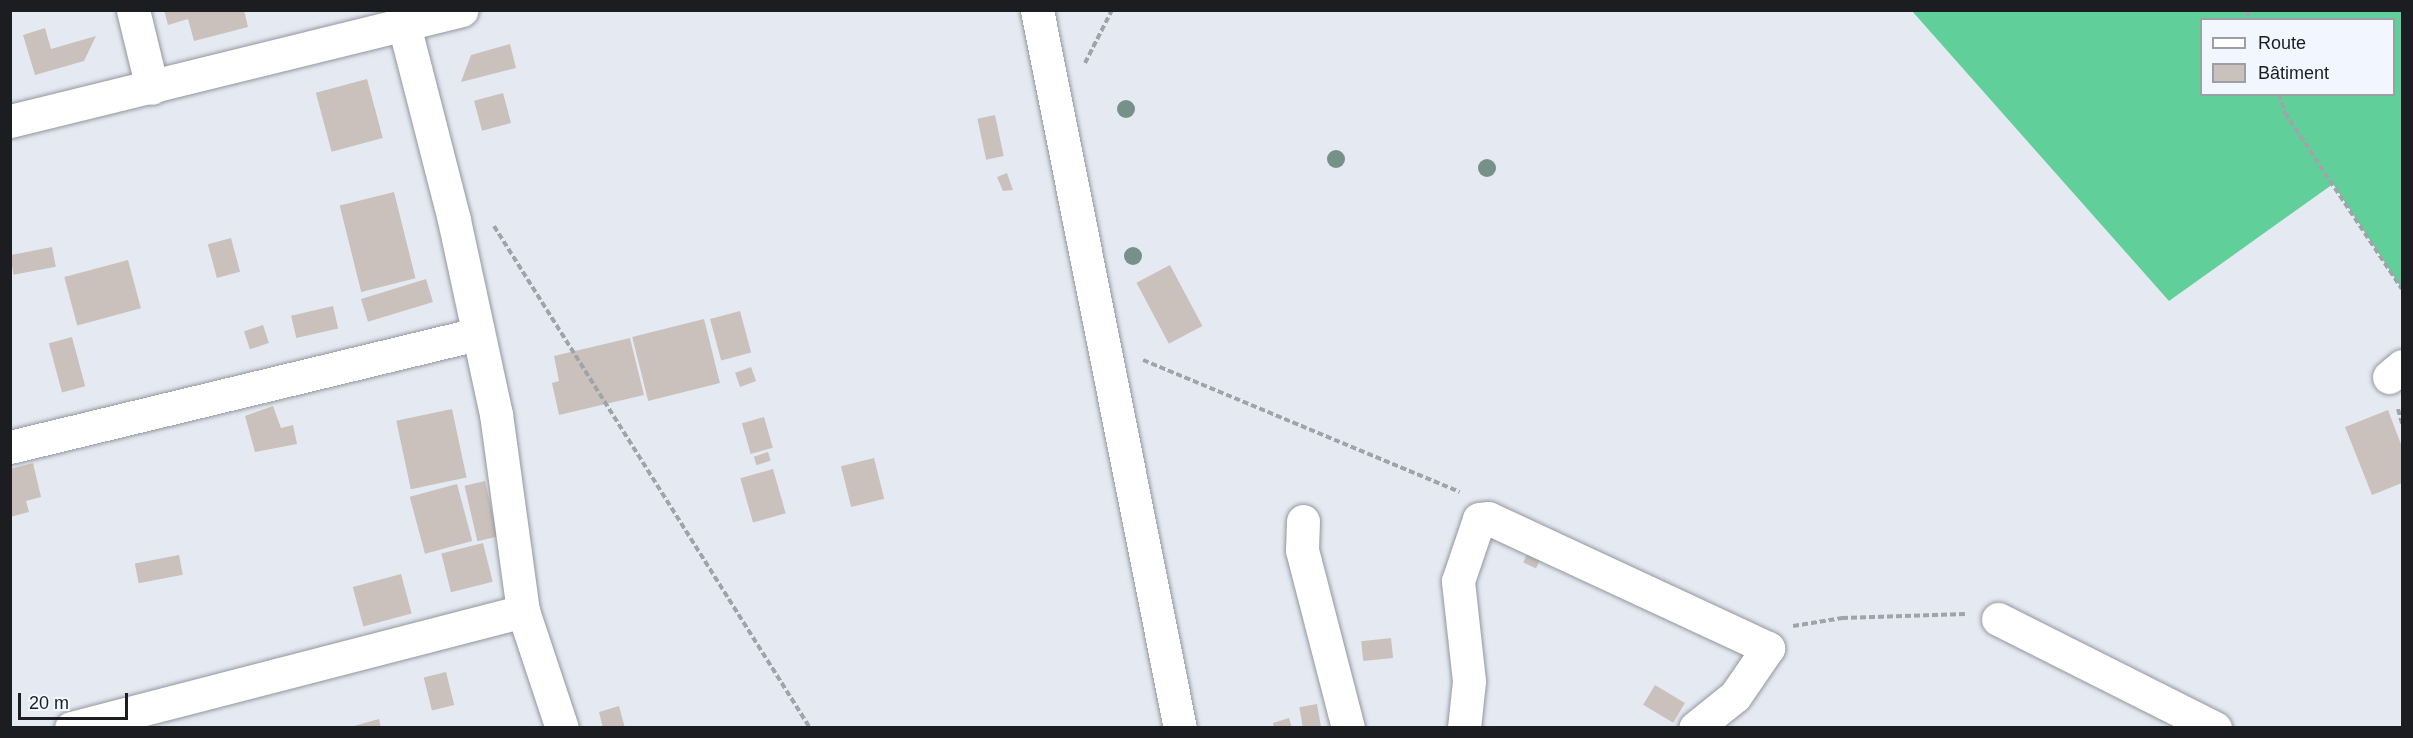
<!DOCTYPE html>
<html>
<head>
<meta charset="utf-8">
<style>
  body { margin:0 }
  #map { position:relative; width:2413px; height:738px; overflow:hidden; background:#e5eaf2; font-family:Helvetica,sans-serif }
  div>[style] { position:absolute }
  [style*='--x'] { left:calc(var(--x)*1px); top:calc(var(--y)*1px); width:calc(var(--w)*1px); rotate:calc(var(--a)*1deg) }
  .forest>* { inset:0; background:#60cf9a }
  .building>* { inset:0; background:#cac1bc; transform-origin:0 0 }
  .path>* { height:4px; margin-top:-2px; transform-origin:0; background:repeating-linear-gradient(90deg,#a0a4aa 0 6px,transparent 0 9px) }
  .roads { filter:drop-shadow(0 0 2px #92969e) drop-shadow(0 0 2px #92969e) }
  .minor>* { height:33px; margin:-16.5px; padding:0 16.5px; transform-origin:16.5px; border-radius:16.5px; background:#fff }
  .trees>* { width:18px; height:18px; margin:-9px; border-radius:50%; background:#769189 }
  span { translate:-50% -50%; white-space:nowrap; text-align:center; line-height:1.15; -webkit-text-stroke:6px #f2f7ff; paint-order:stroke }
  .frame { position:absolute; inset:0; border:12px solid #1c1d20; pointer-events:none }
  .legend { position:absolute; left:2200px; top:18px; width:195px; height:78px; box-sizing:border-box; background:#f2f7ff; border:2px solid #9ca0a6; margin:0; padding:8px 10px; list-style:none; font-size:18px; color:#1c1d20 }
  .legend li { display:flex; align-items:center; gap:12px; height:30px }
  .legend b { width:30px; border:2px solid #9ca0a6 }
  .scale { position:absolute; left:18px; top:693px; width:110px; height:27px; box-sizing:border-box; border:3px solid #1c1d20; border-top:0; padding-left:8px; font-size:18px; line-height:21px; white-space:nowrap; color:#1c1d20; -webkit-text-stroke:4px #f2f7ff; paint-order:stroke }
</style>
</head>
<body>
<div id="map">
  <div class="forest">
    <i style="clip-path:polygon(evenodd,1912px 11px,2402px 11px,2402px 289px,2333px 184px,2169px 301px,1912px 11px,2202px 20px,2394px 20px,2394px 94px,2202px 94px,2202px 20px)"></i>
  </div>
  <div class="building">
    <i style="clip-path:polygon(164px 10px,244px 10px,248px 27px,194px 41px,188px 19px,168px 25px)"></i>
    <i style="clip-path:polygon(45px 28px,51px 49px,96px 36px,84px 61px,35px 75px,23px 35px)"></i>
    <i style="clip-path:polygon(510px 44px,516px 68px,461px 82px,471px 55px)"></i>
    <i style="left:367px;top:79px;width:61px;height:53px;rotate:75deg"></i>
    <i style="left:503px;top:93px;width:31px;height:30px;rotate:75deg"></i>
    <i style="left:995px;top:115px;width:42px;height:18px;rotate:78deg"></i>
    <i style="clip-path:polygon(1007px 173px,1013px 190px,1003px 191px,997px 177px)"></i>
    <i style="left:394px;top:192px;width:89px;height:56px;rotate:76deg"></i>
    <i style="left:231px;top:238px;width:35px;height:24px;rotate:75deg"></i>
    <i style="left:52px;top:247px;width:20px;height:43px;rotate:79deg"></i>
    <i style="left:128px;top:260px;width:50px;height:66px;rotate:75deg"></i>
    <i style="left:1170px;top:265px;width:69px;height:38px;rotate:62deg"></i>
    <i style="left:426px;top:279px;width:24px;height:68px;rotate:73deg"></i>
    <i style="left:333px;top:306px;width:23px;height:43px;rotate:77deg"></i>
    <i style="left:740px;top:311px;width:43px;height:31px;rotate:75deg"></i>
    <i style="left:704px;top:319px;width:66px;height:74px;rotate:76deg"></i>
    <i style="left:263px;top:325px;width:19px;height:20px;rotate:72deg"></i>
    <i style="left:72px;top:337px;width:51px;height:24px;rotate:75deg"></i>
    <i style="clip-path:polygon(630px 338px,644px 395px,559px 415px,552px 383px,559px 381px,554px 356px)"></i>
    <i style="left:751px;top:367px;width:15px;height:17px;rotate:70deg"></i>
    <i style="clip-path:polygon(273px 406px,281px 428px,293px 425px,297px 444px,255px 452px,245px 416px)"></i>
    <i style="left:452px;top:409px;width:70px;height:57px;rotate:78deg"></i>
    <i style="clip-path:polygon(2388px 410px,2402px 447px,2402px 483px,2372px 495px,2345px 427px)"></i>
    <i style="left:764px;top:417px;width:32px;height:23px;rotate:74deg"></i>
    <i style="left:768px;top:452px;width:9px;height:15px;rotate:72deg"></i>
    <i style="left:874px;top:458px;width:42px;height:34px;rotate:76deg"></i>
    <i style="clip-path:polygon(33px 463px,41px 497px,26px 501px,29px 512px,10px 517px,10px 469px)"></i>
    <i style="left:773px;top:469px;width:46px;height:34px;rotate:74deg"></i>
    <i style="left:485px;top:481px;width:57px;height:21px;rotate:77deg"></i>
    <i style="left:457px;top:484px;width:59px;height:49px;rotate:75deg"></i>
    <i style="left:483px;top:543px;width:40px;height:43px;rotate:76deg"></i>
    <i style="left:1530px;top:548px;width:14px;height:16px;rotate:25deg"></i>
    <i style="left:179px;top:555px;width:20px;height:45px;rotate:79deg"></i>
    <i style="left:401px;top:574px;width:41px;height:50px;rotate:75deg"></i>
    <i style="left:1391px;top:638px;width:20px;height:30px;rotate:84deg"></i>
    <i style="left:446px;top:672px;width:34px;height:23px;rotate:76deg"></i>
    <i style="left:1655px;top:685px;width:35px;height:23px;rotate:31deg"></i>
    <i style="left:1317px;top:704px;width:22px;height:18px;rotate:80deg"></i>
    <i style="clip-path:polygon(619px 706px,625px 728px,603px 728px,599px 712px)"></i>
    <i style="clip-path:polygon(1289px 718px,1292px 728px,1274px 728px,1273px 723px)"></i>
    <i style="clip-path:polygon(379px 719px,381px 728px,351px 728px,350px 727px)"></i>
  </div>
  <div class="path">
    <i style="--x:2247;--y:10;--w:10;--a:73"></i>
    <i style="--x:1085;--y:63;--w:59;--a:-63"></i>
    <i style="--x:2279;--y:94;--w:20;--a:72"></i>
    <i style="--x:2285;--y:113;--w:211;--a:56.4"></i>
    <i style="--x:494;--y:226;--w:593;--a:57.81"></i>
    <i style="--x:1143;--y:360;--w:343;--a:22.6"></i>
    <i style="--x:2398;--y:409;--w:15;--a:74"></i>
    <i style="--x:1793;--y:626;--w:50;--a:-9.3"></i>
    <i style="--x:1842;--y:618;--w:123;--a:-1.9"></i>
  </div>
  <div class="roads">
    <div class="minor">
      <i style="--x:133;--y:10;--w:80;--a:76.3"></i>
      <i style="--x:1037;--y:10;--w:732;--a:78.74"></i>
      <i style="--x:404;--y:25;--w:201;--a:75.6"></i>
      <i style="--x:454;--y:220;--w:198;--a:77.8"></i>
      <i style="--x:496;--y:414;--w:199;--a:82.2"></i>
      <i style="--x:523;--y:611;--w:123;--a:71.6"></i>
      <i style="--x:10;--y:121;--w:465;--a:-13.8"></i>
      <i style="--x:2389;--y:377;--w:17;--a:-40"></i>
      <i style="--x:10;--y:447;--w:480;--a:-13.6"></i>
      <i style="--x:1303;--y:521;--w:29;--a:92"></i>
      <i style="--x:1302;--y:550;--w:184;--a:75.5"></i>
      <i style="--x:1998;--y:619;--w:243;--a:26.7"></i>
      <i style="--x:71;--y:728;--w:467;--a:-14.5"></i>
      <i style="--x:1464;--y:728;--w:47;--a:-83.9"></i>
      <i style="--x:1469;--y:681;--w:101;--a:-96.3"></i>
      <i style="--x:1458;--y:581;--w:65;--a:-71.3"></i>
      <i style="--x:1479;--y:519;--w:9;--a:-6"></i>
      <i style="--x:1488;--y:518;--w:309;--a:24.9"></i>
      <i style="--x:1768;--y:648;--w:58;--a:124.5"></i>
      <i style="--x:1735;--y:696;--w:51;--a:141.3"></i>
    </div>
  </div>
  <div class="trees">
    <i style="left:1126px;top:109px"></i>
    <i style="left:1336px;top:159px"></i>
    <i style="left:1487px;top:168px"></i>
    <i style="left:1133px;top:256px"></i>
  </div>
  <div class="frame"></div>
  <ul class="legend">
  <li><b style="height:8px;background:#fff"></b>Route</li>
  <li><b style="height:16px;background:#cac1bc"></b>Bâtiment</li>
  </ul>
  <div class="scale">20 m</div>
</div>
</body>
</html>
